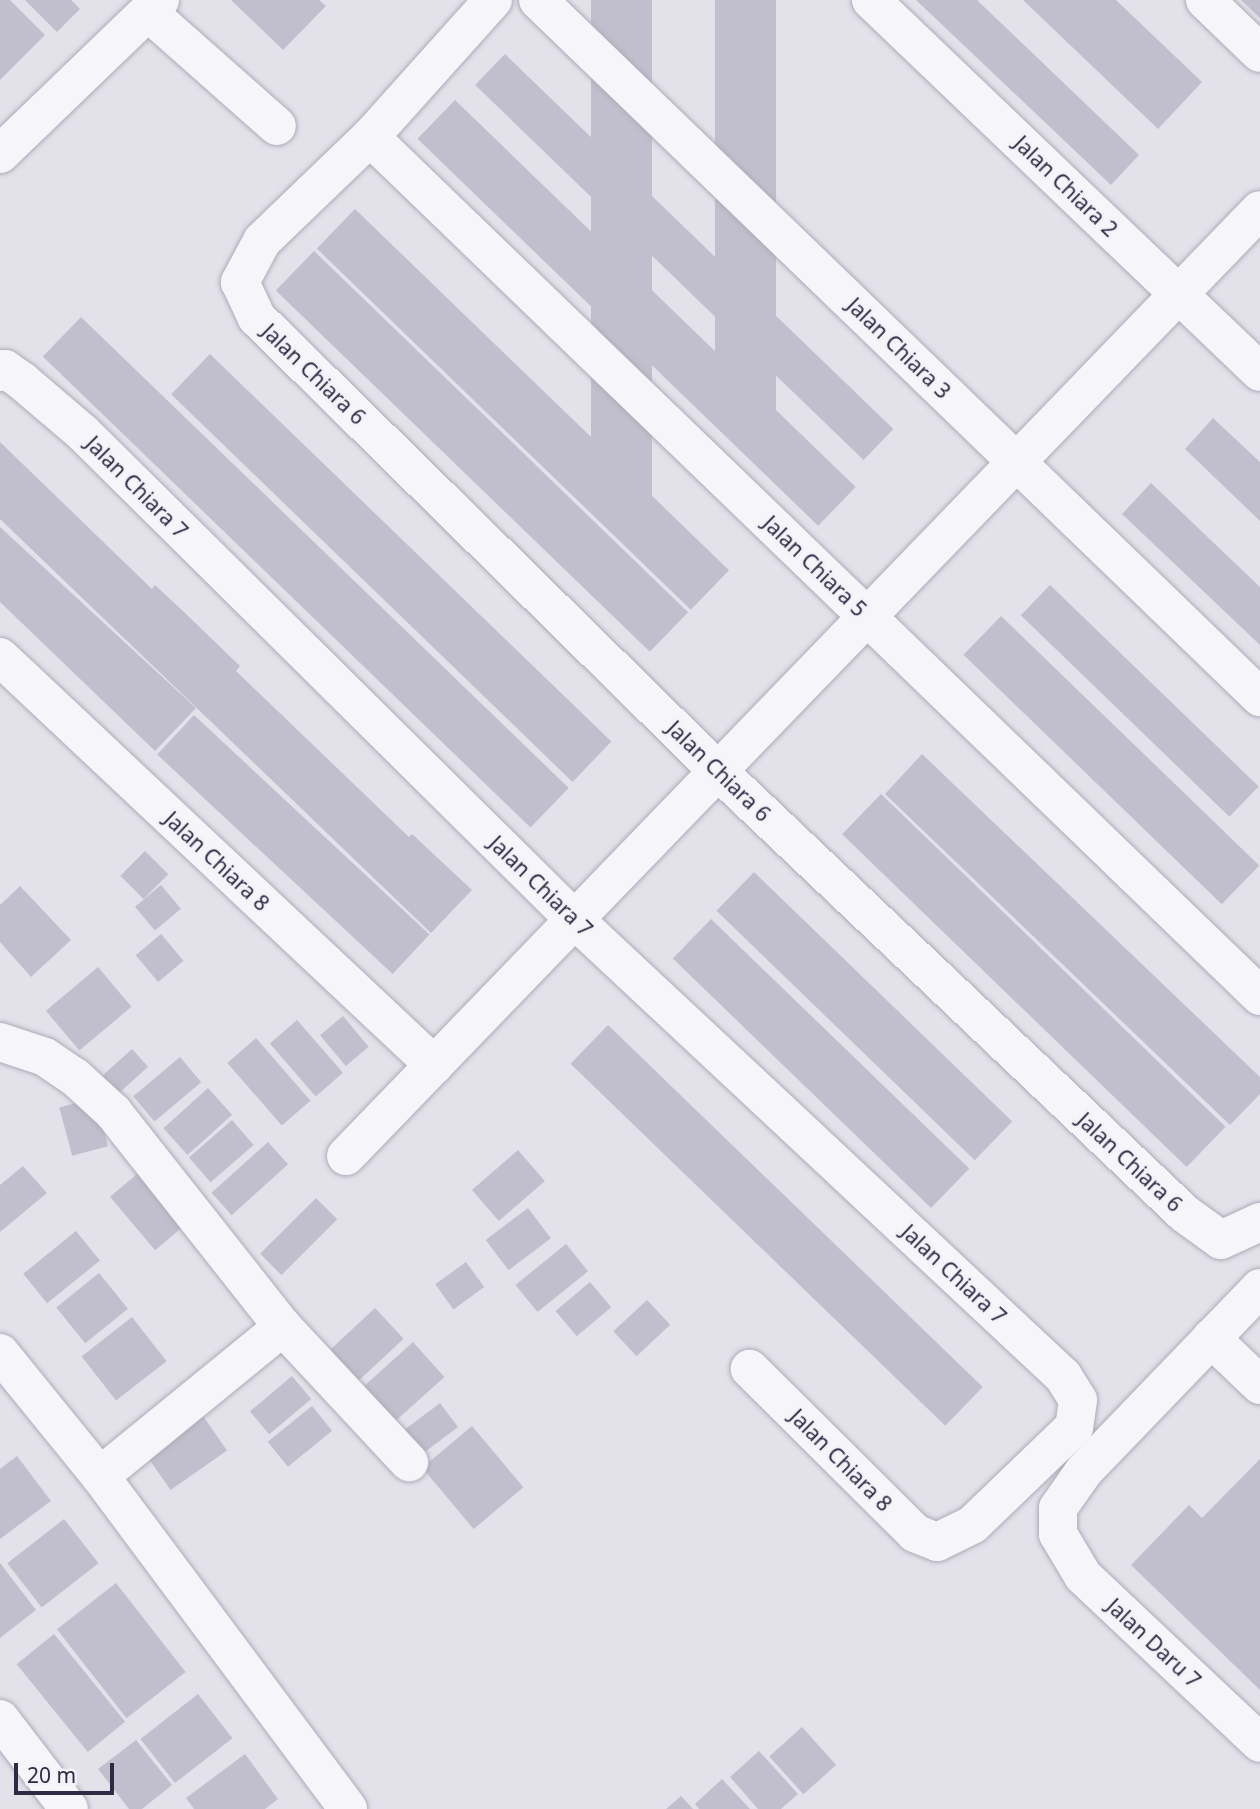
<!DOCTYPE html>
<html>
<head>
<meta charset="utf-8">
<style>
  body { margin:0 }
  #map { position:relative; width:1260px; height:1809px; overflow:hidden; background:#e3e2ea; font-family:"Noto Sans",sans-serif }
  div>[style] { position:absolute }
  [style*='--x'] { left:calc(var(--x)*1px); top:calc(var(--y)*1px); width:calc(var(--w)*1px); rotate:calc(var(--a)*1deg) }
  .building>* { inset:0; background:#c1bfcd; transform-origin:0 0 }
  .roads { filter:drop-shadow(0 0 2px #adabb8) drop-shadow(0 0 2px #adabb8) }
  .minor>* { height:38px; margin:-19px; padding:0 19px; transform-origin:19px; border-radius:19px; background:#f6f5f9 }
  span { translate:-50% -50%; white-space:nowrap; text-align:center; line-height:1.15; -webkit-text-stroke:5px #f2f2f8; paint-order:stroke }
  .street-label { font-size:21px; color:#2e2a43 }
  .scale { position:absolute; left:14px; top:1763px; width:100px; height:32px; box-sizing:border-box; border:4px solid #2e2a43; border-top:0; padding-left:9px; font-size:21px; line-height:24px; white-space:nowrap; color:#2e2a43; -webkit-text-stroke:5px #f2f2f8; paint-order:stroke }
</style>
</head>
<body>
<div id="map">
  <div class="building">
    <i style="clip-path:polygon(0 0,10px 0,45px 35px,0 80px)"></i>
    <i style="clip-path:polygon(25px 0,71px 0,80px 9px,57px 32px)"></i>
    <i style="clip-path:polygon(231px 0,319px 0,326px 6px,283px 50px)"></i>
    <i style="left:591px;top:0;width:61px;height:509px"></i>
    <i style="left:715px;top:0;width:61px;height:419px"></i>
    <i style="clip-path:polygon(916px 0,977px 0,1139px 155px,1111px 185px)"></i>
    <i style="clip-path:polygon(1023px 0,1116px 0,1202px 82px,1158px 129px)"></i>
    <i style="clip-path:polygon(1241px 0,1260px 0,1260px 18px)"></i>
    <i style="left:505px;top:54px;width:540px;height:43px;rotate:44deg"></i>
    <i style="left:455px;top:100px;width:557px;height:54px;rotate:44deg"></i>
    <i style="left:355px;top:209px;width:520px;height:55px;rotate:44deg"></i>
    <i style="left:314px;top:251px;width:520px;height:55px;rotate:44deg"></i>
    <i style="left:81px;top:317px;width:678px;height:55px;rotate:44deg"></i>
    <i style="left:210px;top:354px;width:558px;height:56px;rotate:44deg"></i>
    <i style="clip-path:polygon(1213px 418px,1260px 462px,1260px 521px,1185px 449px)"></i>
    <i style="clip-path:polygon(0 442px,152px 589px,155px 585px,184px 612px,240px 666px,236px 671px,409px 837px,412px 834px,472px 890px,431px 933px,0 519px)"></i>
    <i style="clip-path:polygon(1151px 483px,1260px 587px,1260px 645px,1122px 514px)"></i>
    <i style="clip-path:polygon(0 527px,196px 708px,155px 751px,0 602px)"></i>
    <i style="left:1050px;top:585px;width:290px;height:42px;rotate:44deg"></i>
    <i style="left:1001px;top:616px;width:359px;height:54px;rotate:44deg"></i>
    <i style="left:194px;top:715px;width:322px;height:54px;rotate:43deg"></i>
    <i style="clip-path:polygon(922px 754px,1260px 1077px,1260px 1094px,1230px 1125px,885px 794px)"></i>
    <i style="left:881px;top:794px;width:479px;height:56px;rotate:44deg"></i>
    <i style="left:145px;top:851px;width:33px;height:35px;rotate:45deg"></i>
    <i style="left:754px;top:872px;width:359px;height:54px;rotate:44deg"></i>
    <i style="left:161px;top:885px;width:31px;height:34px;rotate:50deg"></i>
    <i style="clip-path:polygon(20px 886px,71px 940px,31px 977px,0 942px,0 905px)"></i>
    <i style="left:711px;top:919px;width:359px;height:55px;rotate:44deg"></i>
    <i style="left:161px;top:934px;width:35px;height:33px;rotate:50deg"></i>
    <i style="left:98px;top:967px;width:52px;height:68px;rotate:50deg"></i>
    <i style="left:343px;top:1016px;width:40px;height:30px;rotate:50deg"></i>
    <i style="left:297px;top:1020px;width:70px;height:36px;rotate:49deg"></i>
    <i style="left:608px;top:1025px;width:521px;height:54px;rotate:44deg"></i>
    <i style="left:256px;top:1038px;width:83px;height:38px;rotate:49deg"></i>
    <i style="left:132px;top:1049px;width:24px;height:44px;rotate:48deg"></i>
    <i style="left:180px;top:1057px;width:33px;height:61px;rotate:50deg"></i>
    <i style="left:208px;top:1088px;width:36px;height:60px;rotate:48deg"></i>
    <i style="left:95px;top:1098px;width:50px;height:37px;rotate:75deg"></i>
    <i style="left:232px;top:1120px;width:33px;height:57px;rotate:49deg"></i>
    <i style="left:268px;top:1142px;width:30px;height:76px;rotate:48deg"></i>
    <i style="left:518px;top:1150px;width:41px;height:61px;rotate:49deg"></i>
    <i style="clip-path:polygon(23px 1166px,47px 1193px,0 1232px,0 1185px)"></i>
    <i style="left:143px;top:1169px;width:70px;height:43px;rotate:50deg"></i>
    <i style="left:316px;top:1198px;width:30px;height:79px;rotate:45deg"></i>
    <i style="left:528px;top:1208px;width:38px;height:53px;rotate:53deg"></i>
    <i style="left:76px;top:1231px;width:38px;height:68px;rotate:51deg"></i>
    <i style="left:566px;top:1244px;width:35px;height:65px;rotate:51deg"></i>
    <i style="left:466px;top:1262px;width:31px;height:38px;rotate:54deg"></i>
    <i style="left:99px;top:1273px;width:46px;height:55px;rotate:51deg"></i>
    <i style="left:590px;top:1282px;width:33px;height:45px;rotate:50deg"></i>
    <i style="left:647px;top:1300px;width:34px;height:46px;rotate:47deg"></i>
    <i style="left:375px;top:1308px;width:42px;height:65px;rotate:47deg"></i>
    <i style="left:132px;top:1317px;width:56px;height:64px;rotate:52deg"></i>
    <i style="left:413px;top:1342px;width:47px;height:69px;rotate:48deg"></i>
    <i style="left:292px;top:1376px;width:30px;height:55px;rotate:50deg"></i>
    <i style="left:440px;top:1403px;width:30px;height:49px;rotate:53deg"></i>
    <i style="left:312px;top:1406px;width:32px;height:57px;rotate:51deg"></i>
    <i style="left:203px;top:1416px;width:42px;height:69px;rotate:55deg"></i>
    <i style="left:472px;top:1426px;width:80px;height:65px;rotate:50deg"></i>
    <i style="clip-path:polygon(17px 1456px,51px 1501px,0 1539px,0 1469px)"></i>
    <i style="clip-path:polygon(1260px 1459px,1260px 1690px,1131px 1565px,1189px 1505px,1202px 1518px)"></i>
    <i style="left:64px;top:1519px;width:56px;height:72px;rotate:52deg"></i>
    <i style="clip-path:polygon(0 1563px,36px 1610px,0 1638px)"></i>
    <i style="left:116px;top:1583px;width:113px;height:75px;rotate:52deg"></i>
    <i style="left:54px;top:1634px;width:113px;height:48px;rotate:51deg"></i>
    <i style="left:198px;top:1694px;width:56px;height:73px;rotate:52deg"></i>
    <i style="left:802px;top:1727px;width:51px;height:44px;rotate:48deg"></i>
    <i style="clip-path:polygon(136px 1740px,172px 1785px,142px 1809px,129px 1809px,98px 1769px)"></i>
    <i style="clip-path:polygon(759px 1751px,798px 1794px,781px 1809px,758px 1809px,730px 1777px)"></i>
    <i style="clip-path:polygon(245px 1754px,278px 1799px,265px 1809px,194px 1809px,186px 1798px)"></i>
    <i style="clip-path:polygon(722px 1779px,750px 1809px,699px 1809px,695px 1804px)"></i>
    <i style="clip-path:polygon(681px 1796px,693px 1809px,666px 1809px)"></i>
  </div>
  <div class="roads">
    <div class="minor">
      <i style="--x:493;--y:0;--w:184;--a:131.9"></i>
      <i style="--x:370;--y:137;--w:150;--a:136.1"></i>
      <i style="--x:262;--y:241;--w:47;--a:118.2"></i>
      <i style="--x:240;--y:282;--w:40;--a:65"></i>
      <i style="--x:257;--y:318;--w:646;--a:44.5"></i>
      <i style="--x:718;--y:771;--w:644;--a:43.49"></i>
      <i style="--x:1185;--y:1214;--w:44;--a:35.8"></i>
      <i style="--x:1221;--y:1240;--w:43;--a:-24.8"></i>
      <i style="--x:538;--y:0;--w:1004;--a:43.99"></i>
      <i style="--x:871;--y:0;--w:538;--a:43.72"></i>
      <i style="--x:1205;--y:0;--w:76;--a:43.9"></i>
      <i style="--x:148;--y:12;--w:172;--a:41.5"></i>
      <i style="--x:370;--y:137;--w:1237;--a:43.98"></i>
      <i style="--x:0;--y:154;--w:222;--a:-43.9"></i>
      <i style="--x:0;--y:372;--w:6;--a:-31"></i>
      <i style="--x:5;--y:369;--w:21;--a:35"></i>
      <i style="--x:22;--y:381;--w:80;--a:40.4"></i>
      <i style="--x:83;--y:433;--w:692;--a:44.71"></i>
      <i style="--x:575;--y:920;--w:668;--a:43.06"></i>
      <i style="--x:1063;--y:1376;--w:28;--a:58"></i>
      <i style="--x:1078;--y:1400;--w:27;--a:98"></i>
      <i style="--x:1074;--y:1427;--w:141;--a:136.1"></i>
      <i style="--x:972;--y:1525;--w:39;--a:154"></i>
      <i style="--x:937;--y:1542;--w:24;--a:-158"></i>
      <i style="--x:915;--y:1533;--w:233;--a:-135.2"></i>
      <i style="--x:0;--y:657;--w:596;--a:43.23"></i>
      <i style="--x:0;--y:1042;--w:47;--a:18.4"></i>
      <i style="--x:45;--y:1057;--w:36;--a:34"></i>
      <i style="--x:75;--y:1077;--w:52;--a:42.6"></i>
      <i style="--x:113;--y:1112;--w:274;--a:51.7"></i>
      <i style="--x:283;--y:1327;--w:185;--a:47"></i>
      <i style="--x:346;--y:1156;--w:1315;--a:-45.99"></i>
      <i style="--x:1260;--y:1288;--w:254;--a:133.9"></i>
      <i style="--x:1084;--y:1471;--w:45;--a:125.1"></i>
      <i style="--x:1058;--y:1508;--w:26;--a:90"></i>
      <i style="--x:1058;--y:1534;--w:49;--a:59.2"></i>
      <i style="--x:1083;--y:1576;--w:243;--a:43.3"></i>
      <i style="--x:1211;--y:1338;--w:68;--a:43.8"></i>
      <i style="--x:0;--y:1353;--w:159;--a:50.9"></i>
      <i style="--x:100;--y:1476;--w:415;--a:53.3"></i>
      <i style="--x:100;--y:1476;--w:236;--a:-39.2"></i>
      <i style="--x:0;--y:1719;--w:113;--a:52.5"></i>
    </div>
  </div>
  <div class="street-label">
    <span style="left:1066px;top:186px;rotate:44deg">Jalan Chiara 2</span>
    <span style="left:899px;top:348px;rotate:44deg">Jalan Chiara 3</span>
    <span style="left:314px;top:374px;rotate:44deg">Jalan Chiara 6</span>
    <span style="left:137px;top:487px;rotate:45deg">Jalan Chiara 7</span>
    <span style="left:815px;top:566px;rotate:44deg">Jalan Chiara 5</span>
    <span style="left:719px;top:771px;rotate:44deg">Jalan Chiara 6</span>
    <span style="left:217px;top:861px;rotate:43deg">Jalan Chiara 8</span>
    <span style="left:541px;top:886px;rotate:44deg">Jalan Chiara 7</span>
    <span style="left:1130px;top:1162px;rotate:43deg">Jalan Chiara 6</span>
    <span style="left:954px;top:1274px;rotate:43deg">Jalan Chiara 7</span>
    <span style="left:841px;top:1460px;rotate:45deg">Jalan Chiara 8</span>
    <span style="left:1154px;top:1643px;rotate:43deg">Jalan Daru 7</span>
  </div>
  <div class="scale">20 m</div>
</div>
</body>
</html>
